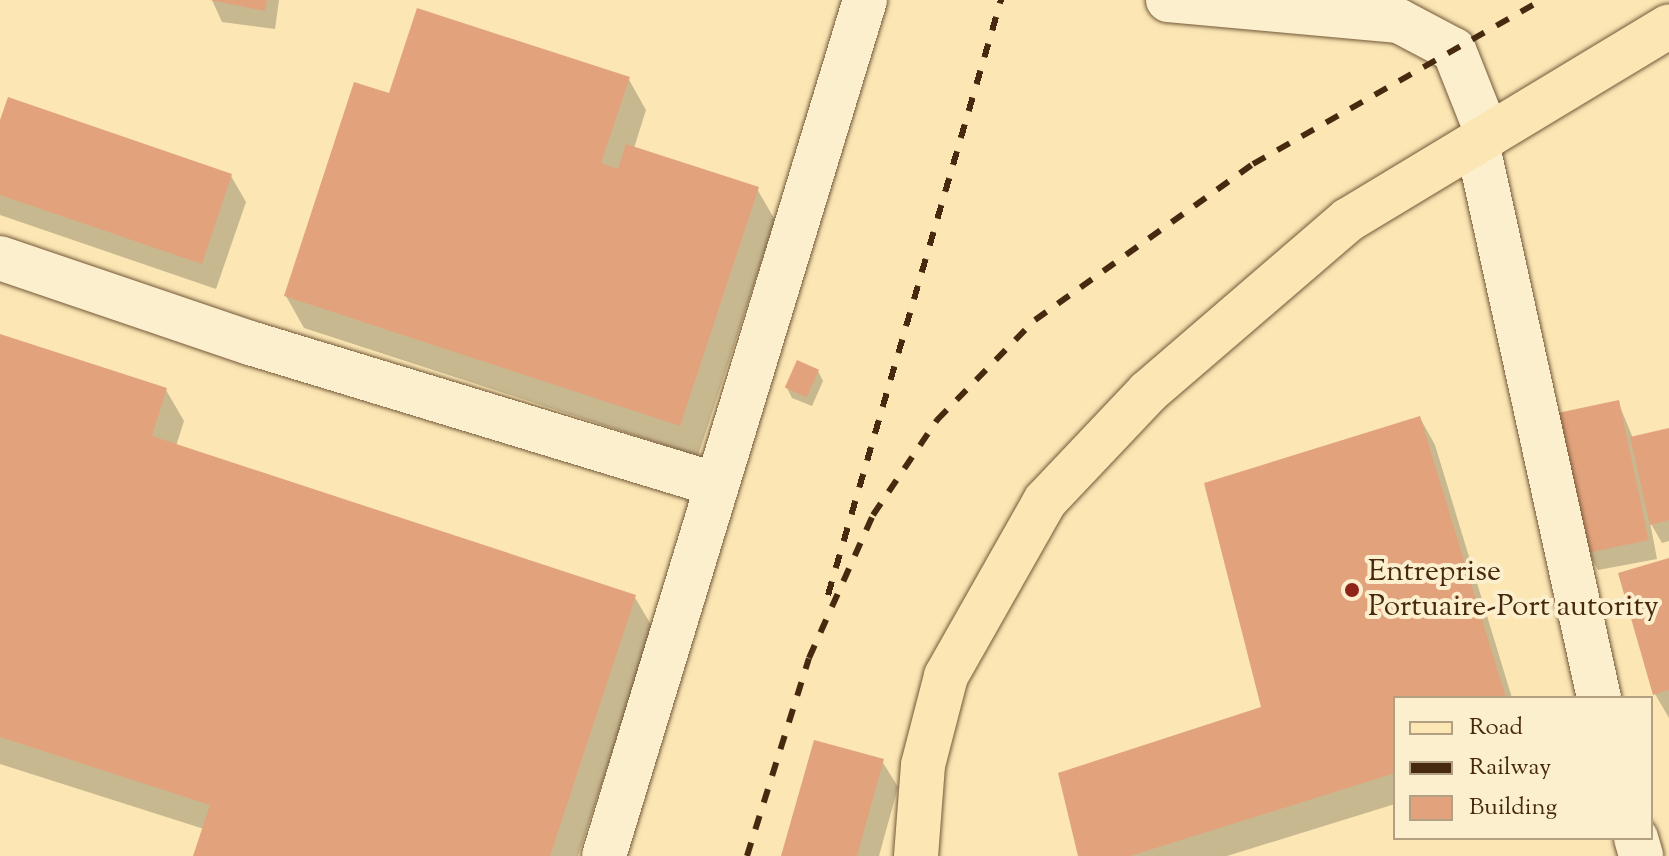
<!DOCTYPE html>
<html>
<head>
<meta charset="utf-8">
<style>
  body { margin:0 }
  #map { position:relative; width:1669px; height:856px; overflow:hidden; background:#fbe6b4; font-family:"Sorts Mill Goudy",serif }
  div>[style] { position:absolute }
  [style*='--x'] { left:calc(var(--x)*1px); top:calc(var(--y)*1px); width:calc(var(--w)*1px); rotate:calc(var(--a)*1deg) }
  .shadow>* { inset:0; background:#0003 }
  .building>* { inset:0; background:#e2a37c; transform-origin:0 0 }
  .roads { filter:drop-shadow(0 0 2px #735838) drop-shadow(0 0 2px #735838) }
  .minor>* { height:44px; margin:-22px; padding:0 22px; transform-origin:22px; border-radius:22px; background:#fcefce }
  .primary>* { height:44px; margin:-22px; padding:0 22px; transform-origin:22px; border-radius:22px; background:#fbe6b4 }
  .rail>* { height:6px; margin-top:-3px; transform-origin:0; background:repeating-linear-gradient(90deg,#46290f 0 14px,transparent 0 28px) }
  .dots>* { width:22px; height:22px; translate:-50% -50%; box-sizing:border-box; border:4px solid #fcefce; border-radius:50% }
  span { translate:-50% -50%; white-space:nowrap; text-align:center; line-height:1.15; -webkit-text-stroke:8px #fcefce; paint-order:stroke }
  .poi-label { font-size:30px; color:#46290f }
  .left { translate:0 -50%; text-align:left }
  .legend { position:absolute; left:1393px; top:696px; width:260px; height:144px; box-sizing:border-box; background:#fcefce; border:2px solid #b3a082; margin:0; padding:10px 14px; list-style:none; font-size:24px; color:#46290f }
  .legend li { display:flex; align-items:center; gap:16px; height:40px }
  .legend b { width:40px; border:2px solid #b3a082 }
</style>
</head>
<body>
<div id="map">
  <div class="shadow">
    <i style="clip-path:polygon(212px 0,279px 0,275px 29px,222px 22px)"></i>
    <i style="clip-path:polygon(628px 78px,646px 110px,634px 148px,757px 189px,775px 220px,698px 456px,304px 328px,286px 296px)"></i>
    <i style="clip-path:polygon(0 126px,231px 176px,246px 202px,216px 289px,0 215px)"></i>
    <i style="clip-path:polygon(0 336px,166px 390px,184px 421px,176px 446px,634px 596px,653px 628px,578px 856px,195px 856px,204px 829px,0 764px)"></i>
    <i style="clip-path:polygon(818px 371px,823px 381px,812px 406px,792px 398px,787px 388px)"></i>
    <i style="clip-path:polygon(1618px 402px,1633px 438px,1669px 430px,1669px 541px,1662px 543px,1650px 522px,1657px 559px,1598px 570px,1587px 551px)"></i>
    <i style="clip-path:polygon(1420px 418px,1435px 445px,1512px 698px,1395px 698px,1395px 804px,1227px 856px,1080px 856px,1263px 708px)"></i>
    <i style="clip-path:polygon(1669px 561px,1669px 718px,1655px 694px)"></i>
    <i style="clip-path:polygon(882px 761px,898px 787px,879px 856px,783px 856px)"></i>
  </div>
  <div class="building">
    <i style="clip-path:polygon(210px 0,267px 0,265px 11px)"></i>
    <i style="clip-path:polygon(417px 8px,630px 77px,601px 163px,618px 169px,626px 144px,759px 187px,680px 426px,284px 296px,354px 82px,389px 93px)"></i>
    <i style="clip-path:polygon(8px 97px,232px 174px,202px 264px,0 195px,0 120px)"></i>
    <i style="clip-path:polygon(0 334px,167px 388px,152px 436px,636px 595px,550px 856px,193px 856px,210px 805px,0 737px)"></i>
    <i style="left:797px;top:360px;width:24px;height:30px;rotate:24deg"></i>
    <i style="left:1619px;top:400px;width:143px;height:64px;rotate:78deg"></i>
    <i style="clip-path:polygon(1420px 416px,1506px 698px,1395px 698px,1395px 773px,1130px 856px,1078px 856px,1058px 773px,1261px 707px,1204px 483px)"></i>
    <i style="clip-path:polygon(1669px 428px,1669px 520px,1650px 525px,1630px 437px)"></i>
    <i style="clip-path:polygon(1669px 558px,1669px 690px,1653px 695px,1618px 573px)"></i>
    <i style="clip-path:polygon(814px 740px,884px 759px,857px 856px,781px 856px)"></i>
  </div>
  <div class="roads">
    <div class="minor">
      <i style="--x:1168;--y:0;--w:232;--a:5.2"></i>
      <i style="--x:1399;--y:21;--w:62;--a:27.8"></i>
      <i style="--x:1454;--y:50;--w:92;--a:68.4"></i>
      <i style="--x:1477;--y:142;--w:569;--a:77.62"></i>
      <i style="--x:0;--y:258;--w:264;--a:18.8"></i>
      <i style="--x:250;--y:343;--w:488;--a:16.9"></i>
      <i style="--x:1636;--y:838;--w:19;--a:74"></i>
      <i style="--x:604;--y:856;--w:895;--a:-73.04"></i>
    </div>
    <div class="primary">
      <i style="--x:916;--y:856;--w:91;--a:-85.6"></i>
      <i style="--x:923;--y:765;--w:92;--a:-75.5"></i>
      <i style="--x:946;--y:676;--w:201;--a:-60.5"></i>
      <i style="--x:1045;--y:501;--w:150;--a:-46.6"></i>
      <i style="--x:1148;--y:392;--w:264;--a:-40.7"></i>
      <i style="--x:1348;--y:220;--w:375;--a:-31.1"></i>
    </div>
  </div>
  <div class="rail">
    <i style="--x:828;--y:595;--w:620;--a:-73.79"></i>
    <i style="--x:747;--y:856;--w:207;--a:-72.6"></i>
    <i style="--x:809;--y:658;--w:157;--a:-65.9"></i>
    <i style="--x:873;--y:515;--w:115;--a:-56"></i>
    <i style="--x:937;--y:420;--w:140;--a:-45.6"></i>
    <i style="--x:1035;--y:320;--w:268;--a:-35.6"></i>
    <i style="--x:1253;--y:164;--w:332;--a:-29.6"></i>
  </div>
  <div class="dots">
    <i style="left:1352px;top:590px;background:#8f2418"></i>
  </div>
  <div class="poi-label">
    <span class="left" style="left:1368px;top:590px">Entreprise<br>Portuaire-Port autority</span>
  </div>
  <ul class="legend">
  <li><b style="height:10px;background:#fbe6b4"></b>Road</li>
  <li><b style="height:10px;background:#46290f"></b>Railway</li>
  <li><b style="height:22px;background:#e2a37c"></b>Building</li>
  </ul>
</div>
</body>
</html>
